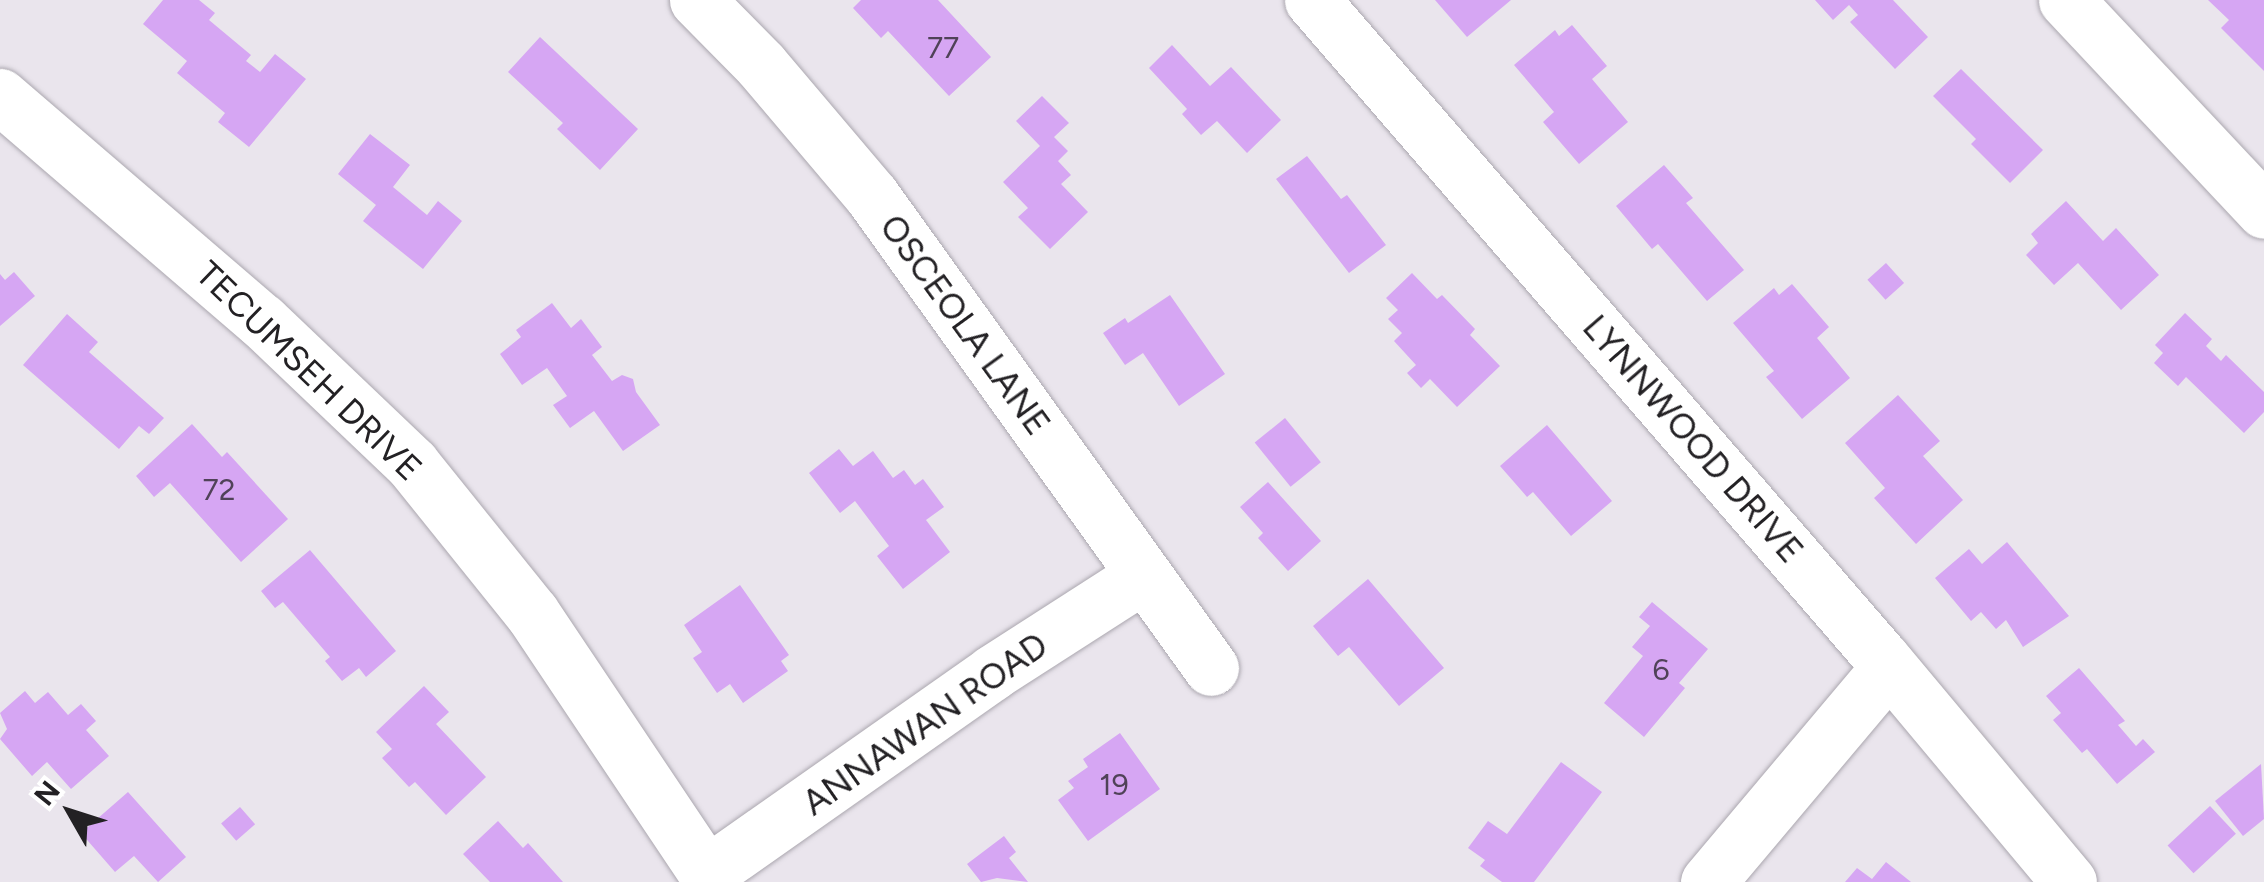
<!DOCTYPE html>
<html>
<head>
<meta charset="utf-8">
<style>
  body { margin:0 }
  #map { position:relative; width:2264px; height:882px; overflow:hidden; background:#eae5ed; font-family:Figtree,sans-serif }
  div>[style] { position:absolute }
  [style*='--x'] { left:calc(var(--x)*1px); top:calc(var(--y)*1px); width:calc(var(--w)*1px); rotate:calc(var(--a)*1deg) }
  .building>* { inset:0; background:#d6a6f3; transform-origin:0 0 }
  .roads { filter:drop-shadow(0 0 2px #aba7af) drop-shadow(0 0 2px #aba7af) }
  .minor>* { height:55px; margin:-27.5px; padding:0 27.5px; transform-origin:27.5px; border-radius:27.5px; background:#fff }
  span { translate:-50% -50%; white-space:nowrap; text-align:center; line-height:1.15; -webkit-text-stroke:10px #fff; paint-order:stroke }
  .number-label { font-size:30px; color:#504258 }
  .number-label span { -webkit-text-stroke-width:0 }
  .street-label { font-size:35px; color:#232124 }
  .north { position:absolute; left:20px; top:762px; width:100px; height:100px; -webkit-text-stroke:8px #fff; paint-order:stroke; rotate:309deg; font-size:28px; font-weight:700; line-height:40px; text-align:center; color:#232124 }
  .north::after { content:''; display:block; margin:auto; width:35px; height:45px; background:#232124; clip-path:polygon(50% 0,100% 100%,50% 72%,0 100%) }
</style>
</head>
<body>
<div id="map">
  <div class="building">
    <i style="clip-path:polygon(163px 0,199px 0,215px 13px,209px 20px,251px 55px,246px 61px,260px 72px,275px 54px,306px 79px,249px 147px,218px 122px,225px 113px,177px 73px,187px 61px,143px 24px)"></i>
    <i style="clip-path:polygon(861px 0,938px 0,991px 57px,949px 96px,888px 31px,881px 38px,853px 8px)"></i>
    <i style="clip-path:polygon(1435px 0,1511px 0,1467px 37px)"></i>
    <i style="clip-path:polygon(1815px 0,1893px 0,1928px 37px,1895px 69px,1850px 22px,1858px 15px,1849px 5px,1833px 20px)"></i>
    <i style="clip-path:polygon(2208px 0,2264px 0,2264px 71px,2221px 28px,2229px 20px)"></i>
    <i style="clip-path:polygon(1572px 25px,1607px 66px,1592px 79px,1628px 122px,1579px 164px,1543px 122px,1554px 112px,1514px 65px,1555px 30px,1559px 36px)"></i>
    <i style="clip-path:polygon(540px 37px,638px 129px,600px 170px,557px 129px,563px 123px,508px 72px)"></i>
    <i style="clip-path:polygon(1172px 45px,1210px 86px,1231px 67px,1281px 120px,1247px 153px,1217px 121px,1201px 135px,1182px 114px,1187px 109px,1149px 68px)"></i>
    <i style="clip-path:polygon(1961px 69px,2043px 150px,2010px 183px,1971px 144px,1976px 139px,1933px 96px)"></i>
    <i style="clip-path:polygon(1042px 96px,1069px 123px,1054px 137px,1068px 151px,1058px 161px,1071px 175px,1061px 184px,1088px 212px,1050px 249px,1018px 217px,1028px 208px,1003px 182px,1040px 146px,1016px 121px)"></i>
    <i style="clip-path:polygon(370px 134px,410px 165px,393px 187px,427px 215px,438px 201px,462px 221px,423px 269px,363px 221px,376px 205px,338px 174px)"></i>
    <i style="clip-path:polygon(1307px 156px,1341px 199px,1347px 195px,1386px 245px,1349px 273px,1276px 179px)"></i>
    <i style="clip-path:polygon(1664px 165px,1693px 198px,1686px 203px,1744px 270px,1707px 301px,1658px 244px,1652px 249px,1616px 206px)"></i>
    <i style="clip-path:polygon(2066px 201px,2103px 241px,2116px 228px,2159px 275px,2121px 310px,2078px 263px,2054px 285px,2026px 255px,2038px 243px,2031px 234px)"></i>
    <i style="left:1886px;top:263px;width:27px;height:25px;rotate:48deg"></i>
    <i style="clip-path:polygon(14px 272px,35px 296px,0 326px,0 274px,5px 280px)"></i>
    <i style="clip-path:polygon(1412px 273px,1437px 299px,1442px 295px,1475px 329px,1470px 335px,1500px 366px,1457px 407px,1430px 379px,1421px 388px,1407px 373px,1416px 365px,1394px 341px,1402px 333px,1388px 319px,1398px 310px,1386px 298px)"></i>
    <i style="clip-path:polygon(1792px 284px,1829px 327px,1817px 338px,1850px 378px,1802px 419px,1766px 377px,1774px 371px,1733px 323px,1774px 288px,1779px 295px)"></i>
    <i style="clip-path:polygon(1170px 295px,1225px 374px,1179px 406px,1143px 353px,1125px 365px,1103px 333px,1125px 318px,1128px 323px)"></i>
    <i style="clip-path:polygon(552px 303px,571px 328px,581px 319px,602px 347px,592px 355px,612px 381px,622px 375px,633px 379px,636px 392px,660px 425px,623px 451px,594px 411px,570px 428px,553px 405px,567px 396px,547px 368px,522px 385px,500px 354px,521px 337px,516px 330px)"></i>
    <i style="clip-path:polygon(2185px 313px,2212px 339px,2206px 346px,2221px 361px,2226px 355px,2264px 392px,2264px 412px,2244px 433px,2186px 377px,2178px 386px,2154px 363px,2163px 353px,2155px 345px)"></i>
    <i style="clip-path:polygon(67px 314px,98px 342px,89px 352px,164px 418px,149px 434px,139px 426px,119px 449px,23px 365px)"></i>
    <i style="clip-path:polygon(1898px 395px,1940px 441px,1923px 456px,1963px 500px,1916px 544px,1874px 498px,1885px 488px,1845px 443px)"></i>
    <i style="left:1285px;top:418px;width:57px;height:39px;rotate:51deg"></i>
    <i style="clip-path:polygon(192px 424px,222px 457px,227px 452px,288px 519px,241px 562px,170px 483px,154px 497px,136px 476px)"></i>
    <i style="clip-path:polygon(1547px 425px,1612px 501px,1571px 536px,1533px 492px,1527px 497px,1500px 466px)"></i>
    <i style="clip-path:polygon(839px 449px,853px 466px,873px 451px,893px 478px,904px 470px,915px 485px,923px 479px,944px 507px,926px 520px,950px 552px,903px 589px,877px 556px,889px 546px,855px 501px,840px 513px,809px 473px)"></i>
    <i style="clip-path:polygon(1268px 482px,1321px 541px,1288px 571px,1258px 538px,1263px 533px,1240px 507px)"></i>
    <i style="clip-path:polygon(2007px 542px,2069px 616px,2023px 647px,2006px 620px,1996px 629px,1981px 612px,1971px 621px,1935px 578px,1969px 549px,1982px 564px)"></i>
    <i style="clip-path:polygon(310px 550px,396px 651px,366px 677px,359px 668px,342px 681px,325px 661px,330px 657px,283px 602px,275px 608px,261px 591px)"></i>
    <i style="clip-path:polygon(1368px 579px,1444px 668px,1399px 706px,1349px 647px,1338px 656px,1313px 626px)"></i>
    <i style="clip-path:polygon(740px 585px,789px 655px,781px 661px,788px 671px,743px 703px,730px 684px,717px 693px,693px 658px,702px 652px,684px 625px)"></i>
    <i style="clip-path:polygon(1652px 602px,1708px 649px,1679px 683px,1685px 688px,1644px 737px,1604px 703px,1643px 656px,1632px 647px,1650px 626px,1639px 617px)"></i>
    <i style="clip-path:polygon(2079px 668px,2125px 721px,2118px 725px,2136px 746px,2143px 739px,2155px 752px,2117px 784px,2087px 749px,2082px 753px,2053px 720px,2061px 713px,2046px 696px)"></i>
    <i style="clip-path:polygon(424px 686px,449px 712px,436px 724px,486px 777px,446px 815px,415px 782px,409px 787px,382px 758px,392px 749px,376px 732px)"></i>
    <i style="clip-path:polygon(25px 691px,35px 703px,48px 692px,68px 715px,81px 704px,96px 721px,86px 730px,109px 756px,71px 789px,47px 762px,32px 776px,0 739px,7px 729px,0 713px)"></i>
    <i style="clip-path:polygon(1120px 733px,1160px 789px,1088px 841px,1058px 800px,1074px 788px,1068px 781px,1088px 767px,1083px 759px)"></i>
    <i style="clip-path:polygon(1561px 762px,1602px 792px,1534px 882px,1502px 882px,1480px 866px,1485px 860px,1468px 848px,1488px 821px,1507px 834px)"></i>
    <i style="clip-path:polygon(2261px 764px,2264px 819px,2243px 836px,2215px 801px)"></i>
    <i style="clip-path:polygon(128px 792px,186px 857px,158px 882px,134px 856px,115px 872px,81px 833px)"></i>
    <i style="left:2210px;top:806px;width:38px;height:58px;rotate:47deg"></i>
    <i style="left:240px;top:807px;width:23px;height:25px;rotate:49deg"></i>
    <i style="clip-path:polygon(498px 821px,523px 848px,528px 843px,563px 882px,490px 882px,463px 854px)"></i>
    <i style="clip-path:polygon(1004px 836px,1016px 852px,1009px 858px,1028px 882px,997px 878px,981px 882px,967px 864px)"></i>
    <i style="clip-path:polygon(1886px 862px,1911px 882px,1845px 882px,1857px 868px,1872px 879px)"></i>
  </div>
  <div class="roads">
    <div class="minor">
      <i style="--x:697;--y:0;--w:91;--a:45.4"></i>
      <i style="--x:761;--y:65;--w:172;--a:49.7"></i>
      <i style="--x:872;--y:196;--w:581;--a:54.31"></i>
      <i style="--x:1312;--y:0;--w:869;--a:49.11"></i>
      <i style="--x:1881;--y:657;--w:293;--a:50.1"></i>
      <i style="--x:2066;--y:0;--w:289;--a:46.8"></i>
      <i style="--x:0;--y:96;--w:345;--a:40.7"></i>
      <i style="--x:262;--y:321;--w:207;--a:43.6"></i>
      <i style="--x:412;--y:464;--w:191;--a:51.2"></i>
      <i style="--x:532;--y:613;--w:324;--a:56.2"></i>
      <i style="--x:706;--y:874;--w:351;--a:-35.1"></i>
      <i style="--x:993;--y:672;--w:179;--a:-32.7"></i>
      <i style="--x:1708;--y:882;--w:281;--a:-49.9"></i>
    </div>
  </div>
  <div class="number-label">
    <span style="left:943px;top:48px">77</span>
    <span style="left:219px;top:490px">72</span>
    <span style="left:1661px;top:670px">6</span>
    <span style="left:1114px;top:785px">19</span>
  </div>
  <div class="street-label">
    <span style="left:965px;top:325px;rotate:54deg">OSCEOLA LANE</span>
    <span style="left:309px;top:371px;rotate:44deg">TECUMSEH DRIVE</span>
    <span style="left:1693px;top:439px;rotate:49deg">LYNNWOOD DRIVE</span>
    <span style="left:925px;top:724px;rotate:-35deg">ANNAWAN ROAD</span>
  </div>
  <div class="north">N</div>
</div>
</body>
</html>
